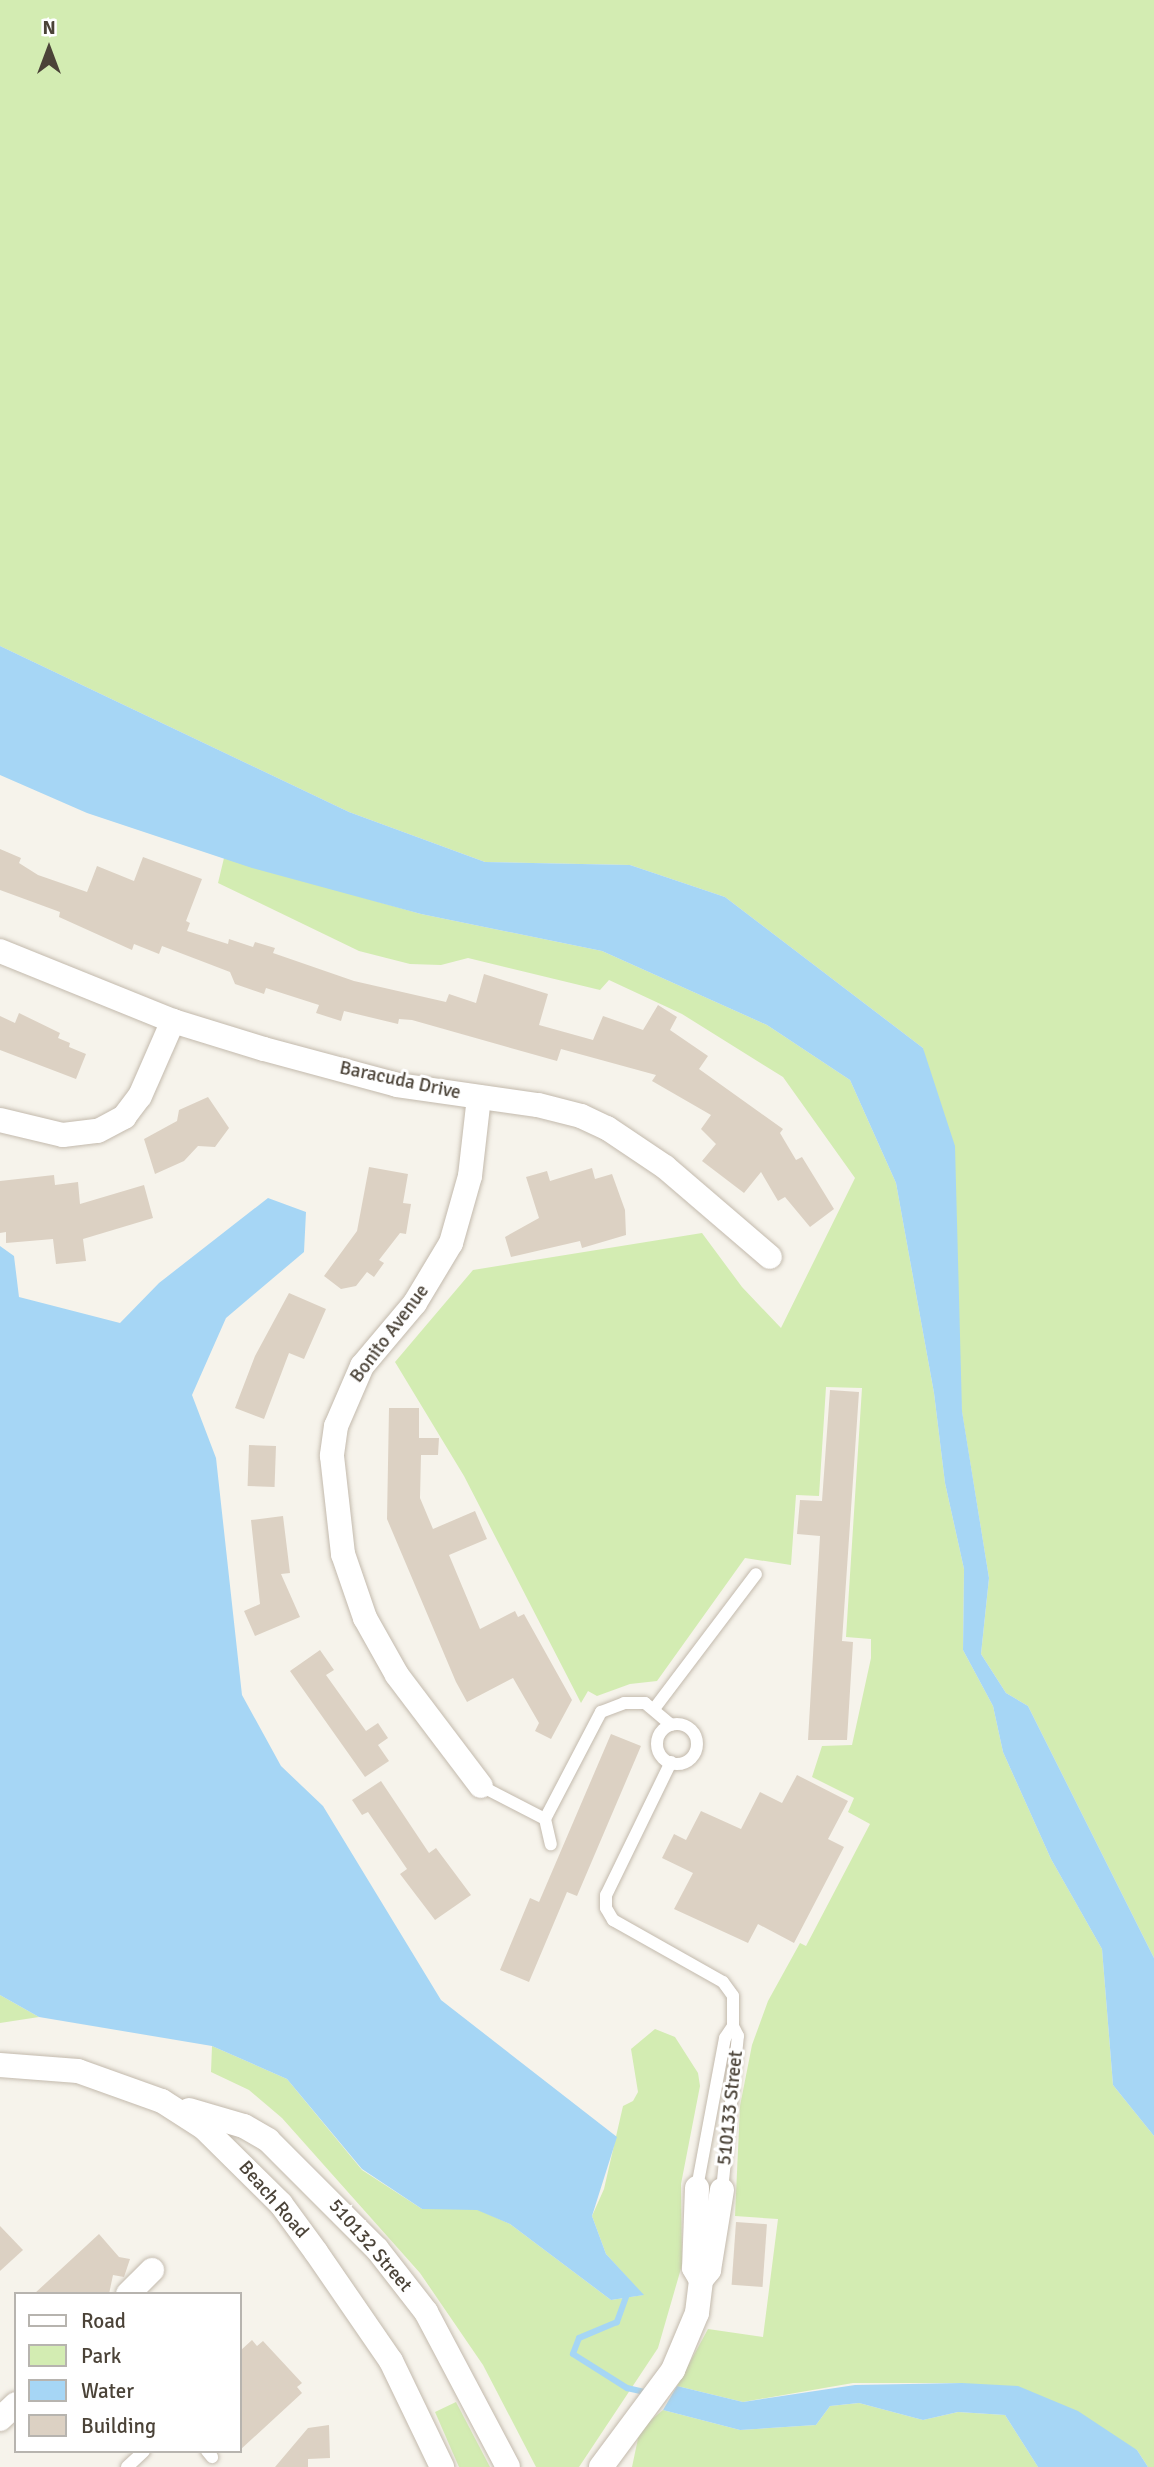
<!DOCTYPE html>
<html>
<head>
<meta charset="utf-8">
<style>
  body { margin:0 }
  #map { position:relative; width:1154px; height:2467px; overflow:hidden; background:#f6f3eb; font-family:Signika,sans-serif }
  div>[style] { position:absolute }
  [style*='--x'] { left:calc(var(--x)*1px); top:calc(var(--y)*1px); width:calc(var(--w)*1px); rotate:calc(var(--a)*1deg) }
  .green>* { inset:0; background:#d3ecb2 }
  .water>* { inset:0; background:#a6d6f5 }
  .stream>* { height:6px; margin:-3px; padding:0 3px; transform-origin:3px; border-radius:3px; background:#a6d6f5 }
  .building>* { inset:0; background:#dcd1c3; transform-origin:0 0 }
  .roads { filter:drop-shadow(0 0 2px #c3baad) drop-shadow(0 0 2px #c3baad) }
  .service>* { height:12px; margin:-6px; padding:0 6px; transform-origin:6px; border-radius:6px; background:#fff }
  .service>.ring { margin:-6px; padding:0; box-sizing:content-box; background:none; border:12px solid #fff; border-radius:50% }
  .minor>* { height:24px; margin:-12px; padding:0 12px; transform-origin:12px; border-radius:12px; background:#fff }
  span { translate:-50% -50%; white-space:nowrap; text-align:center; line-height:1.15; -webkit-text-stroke:6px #fff; paint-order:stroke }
  .street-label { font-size:19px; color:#4b4338 }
  .legend { position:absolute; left:14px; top:2292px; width:228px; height:161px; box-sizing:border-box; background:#fff; border:2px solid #b7b4af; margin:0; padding:9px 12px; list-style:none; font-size:21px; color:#4b4338 }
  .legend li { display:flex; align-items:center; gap:14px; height:35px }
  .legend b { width:35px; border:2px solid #b7b4af }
  .north { position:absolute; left:14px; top:14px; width:70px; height:70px; -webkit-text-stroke:5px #fff; paint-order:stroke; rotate:0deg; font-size:19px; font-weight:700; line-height:28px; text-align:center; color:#4b4338 }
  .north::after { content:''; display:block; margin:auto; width:24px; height:32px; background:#4b4338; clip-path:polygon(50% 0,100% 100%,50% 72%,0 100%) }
</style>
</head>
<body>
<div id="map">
  <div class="green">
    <i style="clip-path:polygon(0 0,1154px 0,1154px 1958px,1028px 1706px,1006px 1693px,981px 1654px,989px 1578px,962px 1412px,923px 1048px,725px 897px,630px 865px,485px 862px,349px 812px,0 646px)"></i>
    <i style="clip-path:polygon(224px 858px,421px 914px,602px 951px,767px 1025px,850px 1080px,896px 1183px,934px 1393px,945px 1483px,964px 1569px,963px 1650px,993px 1706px,1003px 1752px,1051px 1859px,1102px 1949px,1113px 2085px,1154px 2136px,1154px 2467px,1148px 2467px,1137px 2450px,962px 2383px,853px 2383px,743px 2402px,677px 2386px,708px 2329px,763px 2337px,778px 2219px,735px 2216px,740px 2106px,752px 2045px,768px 2001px,800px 1943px,806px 1946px,870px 1824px,848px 1812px,854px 1798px,812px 1777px,822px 1746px,852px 1745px,871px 1658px,871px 1639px,846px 1637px,862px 1388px,826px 1387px,819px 1496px,796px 1495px,791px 1565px,745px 1558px,657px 1681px,630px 1684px,597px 1696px,588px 1691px,581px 1703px,464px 1476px,395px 1362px,473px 1270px,702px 1233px,742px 1287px,781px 1328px,855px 1178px,783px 1077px,682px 1014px,609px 980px,600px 990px,468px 958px,441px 965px,410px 964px,359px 951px,218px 883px)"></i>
    <i style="clip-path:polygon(0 1995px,39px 2017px,0 2023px)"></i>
    <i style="clip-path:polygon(655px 2029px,675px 2037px,698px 2073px,700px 2086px,681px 2184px,682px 2265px,658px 2348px,579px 2467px,536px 2467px,483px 2365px,420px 2273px,282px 2118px,249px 2090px,211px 2072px,212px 2046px,287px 2079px,362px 2170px,422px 2209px,477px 2209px,510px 2224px,611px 2300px,643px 2295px,606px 2254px,592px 2216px,604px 2189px,623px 2106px,633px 2101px,638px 2092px,631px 2049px)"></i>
    <i style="clip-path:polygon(456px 2402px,490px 2467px,459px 2467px,435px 2412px)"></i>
    <i style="clip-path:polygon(859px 2403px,923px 2420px,958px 2412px,1005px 2415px,1038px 2467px,632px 2467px,640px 2429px,663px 2410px,740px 2430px,816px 2425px,830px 2406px)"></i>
  </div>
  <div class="water">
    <i style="clip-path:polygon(0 646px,349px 812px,485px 862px,630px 865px,725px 897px,923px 1048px,955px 1146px,962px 1411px,989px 1578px,981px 1654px,1006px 1693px,1028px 1706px,1154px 1958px,1154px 2136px,1113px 2085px,1102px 1949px,1051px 1859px,1003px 1752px,993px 1706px,963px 1650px,964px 1569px,945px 1483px,934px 1393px,896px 1183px,850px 1080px,767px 1025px,602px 951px,421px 914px,252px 868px,87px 813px,0 775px)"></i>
    <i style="clip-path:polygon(268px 1198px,306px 1212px,304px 1252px,226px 1318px,192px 1395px,216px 1458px,242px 1695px,281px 1766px,323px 1806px,441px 2000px,617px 2137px,592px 2216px,606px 2254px,644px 2295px,611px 2300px,510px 2224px,477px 2210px,422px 2209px,362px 2169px,287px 2079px,212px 2046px,39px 2017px,0 1995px,0 1246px,14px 1256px,19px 1297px,120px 1323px,159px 1283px)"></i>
    <i style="clip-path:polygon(962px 2383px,1018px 2386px,1078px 2411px,1137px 2450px,1148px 2467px,1038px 2467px,1005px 2415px,958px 2412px,923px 2420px,859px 2403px,830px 2406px,816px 2425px,740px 2430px,663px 2410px,677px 2386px,743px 2402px,855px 2385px)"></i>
  </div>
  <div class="stream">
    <i style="--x:626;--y:2297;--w:27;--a:110"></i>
    <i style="--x:617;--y:2322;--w:41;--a:157.2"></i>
    <i style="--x:579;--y:2338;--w:17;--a:111"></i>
    <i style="--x:573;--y:2354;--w:64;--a:32.2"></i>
    <i style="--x:627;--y:2388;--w:22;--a:13"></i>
  </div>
  <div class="building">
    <i style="clip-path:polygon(0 849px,21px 858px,19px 863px,38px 875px,87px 892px,97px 866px,134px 881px,143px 857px,202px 879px,186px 921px,190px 923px,187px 931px,228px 944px,229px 939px,253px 947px,255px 942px,275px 948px,273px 953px,354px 981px,446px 1002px,449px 994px,476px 1003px,484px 974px,548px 994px,539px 1025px,593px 1040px,603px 1016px,643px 1030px,658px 1005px,677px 1017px,670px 1030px,708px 1056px,699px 1069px,783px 1129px,780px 1133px,796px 1160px,802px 1157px,834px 1209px,810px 1227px,785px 1197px,778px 1201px,761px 1172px,744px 1193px,702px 1161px,716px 1144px,701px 1129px,711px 1115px,652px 1081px,656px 1075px,561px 1049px,557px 1061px,412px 1020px,399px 1019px,398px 1024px,344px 1011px,341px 1021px,316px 1013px,319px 1005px,266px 988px,264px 994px,235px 984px,230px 972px,162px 946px,159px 954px,134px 944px,132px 950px,59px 917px,60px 912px,0 890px)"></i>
    <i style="clip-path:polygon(19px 1013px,60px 1033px,58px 1038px,70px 1043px,69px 1047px,86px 1054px,76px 1079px,0 1050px,0 1016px,15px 1023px)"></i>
    <i style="clip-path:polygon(208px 1097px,229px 1128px,215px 1147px,198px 1146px,184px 1161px,155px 1174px,144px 1139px,177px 1121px,179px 1110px)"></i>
    <i style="clip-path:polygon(369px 1167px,408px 1174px,403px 1203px,411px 1204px,406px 1234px,400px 1233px,379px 1260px,384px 1263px,374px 1277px,367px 1272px,356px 1286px,341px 1289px,324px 1276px,357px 1231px)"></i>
    <i style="clip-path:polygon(592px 1168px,595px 1179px,612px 1174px,625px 1210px,626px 1235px,582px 1248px,580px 1241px,511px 1257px,505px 1237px,539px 1218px,526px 1177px,547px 1171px,550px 1181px)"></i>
    <i style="clip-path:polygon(54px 1175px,55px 1185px,78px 1182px,80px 1204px,144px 1185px,153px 1218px,83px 1239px,86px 1261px,56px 1264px,53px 1239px,6px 1243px,6px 1232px,0 1233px,0 1181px)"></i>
    <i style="clip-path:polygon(289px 1293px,326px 1309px,304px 1359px,289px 1353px,264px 1419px,235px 1408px,255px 1356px)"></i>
    <i style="clip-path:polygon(830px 1390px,859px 1392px,842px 1641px,853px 1642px,847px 1740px,808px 1740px,820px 1536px,797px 1534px,800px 1500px,822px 1501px)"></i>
    <i style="clip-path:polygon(389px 1408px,419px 1408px,419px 1438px,439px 1438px,438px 1455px,421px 1455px,420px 1498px,433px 1529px,475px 1511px,487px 1539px,449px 1555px,480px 1629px,515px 1611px,518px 1617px,524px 1614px,572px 1700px,551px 1739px,535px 1731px,539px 1723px,513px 1678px,467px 1702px,456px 1682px,387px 1519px)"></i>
    <i style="left:249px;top:1445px;width:27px;height:41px;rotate:2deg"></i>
    <i style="clip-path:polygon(283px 1516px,290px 1573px,281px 1574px,300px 1617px,255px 1636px,244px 1611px,260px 1604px,251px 1520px)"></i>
    <i style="clip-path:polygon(320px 1650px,334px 1670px,326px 1675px,366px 1731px,378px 1723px,388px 1738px,378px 1745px,389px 1761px,365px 1777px,290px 1671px)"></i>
    <i style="clip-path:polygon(611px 1734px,641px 1746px,577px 1896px,567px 1892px,529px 1982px,500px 1970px,530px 1898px,539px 1902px)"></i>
    <i style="clip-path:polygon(797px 1775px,848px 1801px,828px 1839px,844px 1847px,794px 1943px,758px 1924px,748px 1943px,674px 1909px,693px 1873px,662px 1858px,674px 1834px,686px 1840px,701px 1811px,741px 1829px,760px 1792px,782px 1803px)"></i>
    <i style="clip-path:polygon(381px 1781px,429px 1853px,436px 1848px,471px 1895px,435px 1920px,400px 1874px,407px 1869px,368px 1812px,362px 1815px,352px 1800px)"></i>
    <i style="left:736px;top:2222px;width:31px;height:63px;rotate:4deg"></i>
    <i style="clip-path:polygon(0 2226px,23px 2250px,0 2271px)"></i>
    <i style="clip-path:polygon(99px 2234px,119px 2257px,130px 2259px,124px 2277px,113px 2275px,109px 2294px,34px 2294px)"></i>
    <i style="clip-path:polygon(252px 2340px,257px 2346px,263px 2341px,302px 2383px,297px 2387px,302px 2393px,240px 2450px,240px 2351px)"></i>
    <i style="clip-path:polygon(329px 2425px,330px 2458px,308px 2459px,308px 2467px,275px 2467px,308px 2428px)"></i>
  </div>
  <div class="roads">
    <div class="service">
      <i style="--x:654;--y:1709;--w:169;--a:-52.9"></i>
      <i class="ring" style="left:657px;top:1724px;width:28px;height:28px"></i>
      <i style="--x:671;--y:1762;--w:148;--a:116"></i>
      <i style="--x:606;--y:1895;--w:13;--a:90"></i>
      <i style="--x:606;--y:1908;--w:14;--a:60"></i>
      <i style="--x:613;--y:1920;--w:126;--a:29.4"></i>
      <i style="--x:723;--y:1982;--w:17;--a:54"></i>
      <i style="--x:733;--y:1996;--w:30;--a:90"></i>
      <i style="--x:733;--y:2026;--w:14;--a:124"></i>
      <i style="--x:725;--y:2038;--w:153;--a:100.6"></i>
      <i style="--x:481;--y:1786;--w:72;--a:27.3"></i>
      <i style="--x:545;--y:1819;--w:121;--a:-62.4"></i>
      <i style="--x:601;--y:1712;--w:25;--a:-21"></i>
      <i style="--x:624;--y:1703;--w:21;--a:0"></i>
      <i style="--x:645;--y:1703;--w:34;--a:40"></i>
      <i style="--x:545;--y:1819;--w:26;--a:77"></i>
      <i style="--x:722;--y:2190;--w:155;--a:-84.1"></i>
      <i style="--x:738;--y:2036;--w:11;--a:-117"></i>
      <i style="--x:207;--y:2451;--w:8;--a:50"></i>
      <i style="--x:127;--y:2467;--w:23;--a:-43"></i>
    </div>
    <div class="minor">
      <i style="--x:0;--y:951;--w:187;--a:22"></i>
      <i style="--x:173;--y:1021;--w:95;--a:17.1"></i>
      <i style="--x:264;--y:1049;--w:138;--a:15.1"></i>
      <i style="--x:397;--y:1085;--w:142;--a:8.1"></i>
      <i style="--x:538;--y:1105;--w:44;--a:14.3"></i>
      <i style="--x:581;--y:1116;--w:29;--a:25"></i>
      <i style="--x:607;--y:1128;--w:70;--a:33.9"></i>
      <i style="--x:665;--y:1167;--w:138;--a:40.6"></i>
      <i style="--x:479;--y:1097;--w:80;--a:96.5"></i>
      <i style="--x:470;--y:1176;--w:70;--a:105.8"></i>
      <i style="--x:451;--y:1243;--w:70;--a:121"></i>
      <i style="--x:415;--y:1303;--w:82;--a:130.1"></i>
      <i style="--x:362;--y:1366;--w:65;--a:113.4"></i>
      <i style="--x:336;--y:1426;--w:30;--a:98"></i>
      <i style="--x:332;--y:1456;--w:99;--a:83.6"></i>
      <i style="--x:343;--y:1554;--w:68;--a:71"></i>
      <i style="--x:365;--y:1618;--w:65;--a:60.7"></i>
      <i style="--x:397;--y:1675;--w:139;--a:52.9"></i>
      <i style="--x:0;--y:1120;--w:65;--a:13.4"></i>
      <i style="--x:63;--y:1135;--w:35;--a:-7"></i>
      <i style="--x:98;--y:1131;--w:30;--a:-28"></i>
      <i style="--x:124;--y:1117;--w:26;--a:-53"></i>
      <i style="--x:140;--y:1096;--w:82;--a:-66.3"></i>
      <i style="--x:0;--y:2065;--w:78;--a:4.4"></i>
      <i style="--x:78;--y:2071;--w:89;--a:19.7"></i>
      <i style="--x:162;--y:2101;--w:50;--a:32.7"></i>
      <i style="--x:204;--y:2128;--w:108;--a:44.6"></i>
      <i style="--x:281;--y:2204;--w:59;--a:53.9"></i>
      <i style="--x:316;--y:2252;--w:132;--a:55.5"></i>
      <i style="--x:391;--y:2361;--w:118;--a:64.3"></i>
      <i style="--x:189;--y:2110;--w:57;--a:16.2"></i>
      <i style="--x:244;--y:2126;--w:28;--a:30"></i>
      <i style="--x:268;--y:2140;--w:154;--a:45"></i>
      <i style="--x:377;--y:2249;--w:80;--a:52.1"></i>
      <i style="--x:426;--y:2312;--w:175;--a:62.1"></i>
      <i style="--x:697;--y:2188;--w:80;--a:92.1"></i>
      <i style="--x:694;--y:2268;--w:14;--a:60"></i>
      <i style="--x:128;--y:2294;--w:34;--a:-45"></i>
      <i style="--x:0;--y:2419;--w:22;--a:-43"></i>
      <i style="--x:601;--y:2467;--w:121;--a:-53.4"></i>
      <i style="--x:673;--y:2370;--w:62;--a:-67.2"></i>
      <i style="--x:697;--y:2313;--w:33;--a:-83"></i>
      <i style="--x:701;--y:2280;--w:13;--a:-51"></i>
      <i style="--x:709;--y:2270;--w:81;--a:-80.8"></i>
    </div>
  </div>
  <div class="street-label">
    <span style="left:400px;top:1081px;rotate:12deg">Baracuda Drive</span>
    <span style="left:390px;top:1334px;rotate:-53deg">Bonito Avenue</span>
    <span style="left:731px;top:2108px;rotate:-84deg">510133 Street</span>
    <span style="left:273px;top:2200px;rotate:49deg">Beach Road</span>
    <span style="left:370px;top:2246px;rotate:49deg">510132 Street</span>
  </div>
  <ul class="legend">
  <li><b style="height:9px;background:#fff"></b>Road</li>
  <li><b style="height:19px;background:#d3ecb2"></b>Park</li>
  <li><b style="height:19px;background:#a6d6f5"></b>Water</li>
  <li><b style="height:19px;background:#dcd1c3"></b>Building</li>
  </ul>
  <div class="north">N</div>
</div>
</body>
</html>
